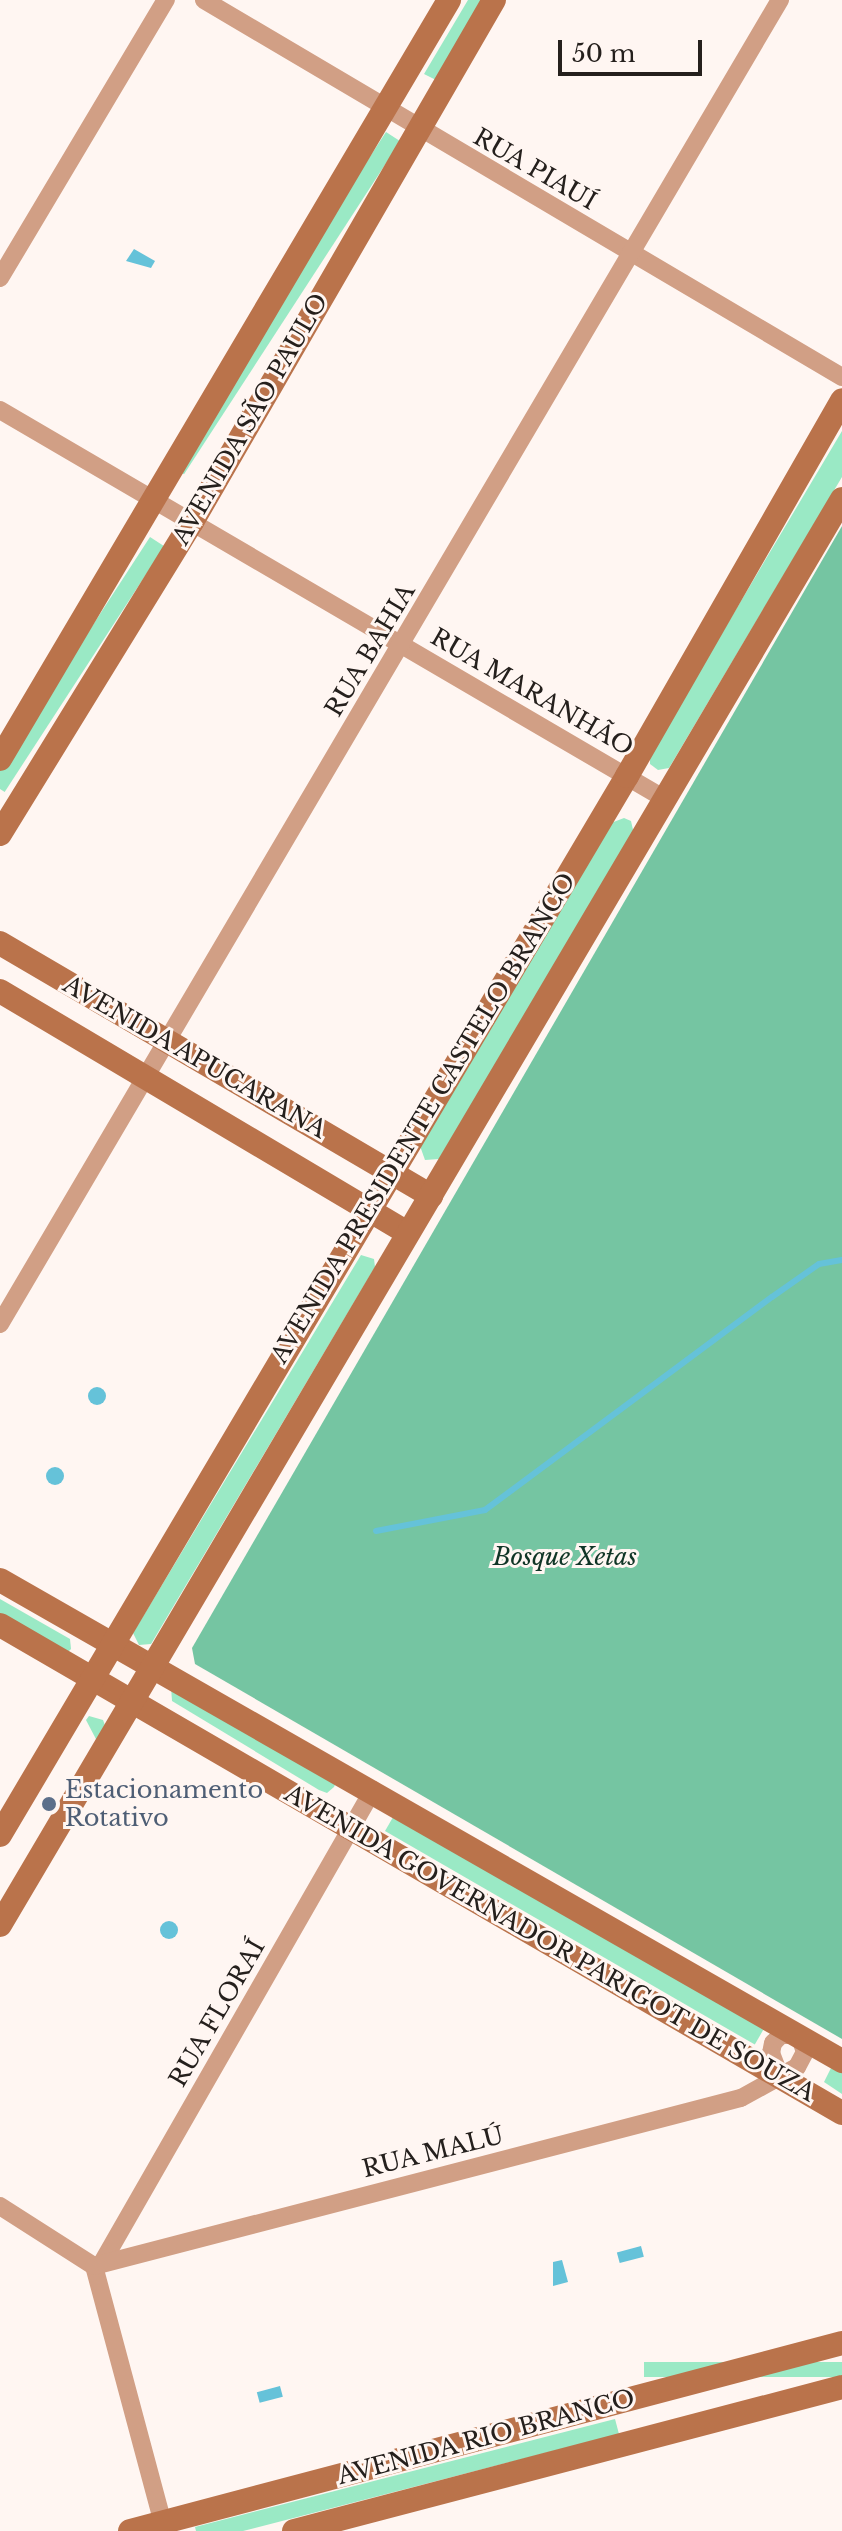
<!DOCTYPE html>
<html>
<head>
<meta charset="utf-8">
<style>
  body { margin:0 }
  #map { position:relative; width:842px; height:2531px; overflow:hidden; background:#fff6f2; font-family:"Libre Baskerville",serif }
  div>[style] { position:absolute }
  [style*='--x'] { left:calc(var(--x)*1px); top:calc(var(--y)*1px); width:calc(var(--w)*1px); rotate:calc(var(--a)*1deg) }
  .green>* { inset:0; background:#9ae9c5; transform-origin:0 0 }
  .forest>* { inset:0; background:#75c5a2 }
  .water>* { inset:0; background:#65c2d9; transform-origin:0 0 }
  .round { border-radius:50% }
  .stream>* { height:6px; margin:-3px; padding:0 3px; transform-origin:3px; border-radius:3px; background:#65c2d9 }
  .street>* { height:18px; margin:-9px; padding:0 9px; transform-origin:9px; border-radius:9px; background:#d19f85 }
  .secondary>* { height:24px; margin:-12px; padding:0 12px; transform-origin:12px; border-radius:12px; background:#ba734b }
  .dots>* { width:22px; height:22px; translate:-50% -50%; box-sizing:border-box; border:4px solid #fff6f2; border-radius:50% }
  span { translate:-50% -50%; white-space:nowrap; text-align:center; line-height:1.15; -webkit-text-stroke:6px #fff6f2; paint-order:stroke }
  .street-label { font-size:24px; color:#25201d }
  .park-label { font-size:24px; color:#103526; font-style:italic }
  .service-label { font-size:24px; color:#4e5e75 }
  .left { translate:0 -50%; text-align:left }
  .scale { position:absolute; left:558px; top:40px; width:144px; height:36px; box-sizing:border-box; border:4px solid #25201d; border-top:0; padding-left:10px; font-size:24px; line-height:28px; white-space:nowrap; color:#25201d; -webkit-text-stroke:6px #fff6f2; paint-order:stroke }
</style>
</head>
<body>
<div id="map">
  <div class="green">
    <i style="clip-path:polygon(468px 0,485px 0,438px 81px,424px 74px)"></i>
    <i style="left:386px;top:132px;width:17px;height:397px;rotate:33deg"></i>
    <i style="clip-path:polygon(842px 431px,842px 477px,669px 768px,658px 770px,650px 764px,650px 754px)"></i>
    <i style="left:150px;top:537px;width:17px;height:293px;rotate:33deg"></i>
    <i style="clip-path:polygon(624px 818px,631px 821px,634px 834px,439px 1159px,425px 1160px,420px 1146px,611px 823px)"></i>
    <i style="clip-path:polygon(361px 1255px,374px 1259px,375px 1267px,151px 1644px,139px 1645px,133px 1633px)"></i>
    <i style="clip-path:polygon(0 1599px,70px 1639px,71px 1649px,67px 1653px,0 1616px)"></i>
    <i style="clip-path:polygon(171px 1687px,337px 1780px,334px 1787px,327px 1793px,319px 1790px,172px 1701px)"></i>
    <i style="clip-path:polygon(89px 1716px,103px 1720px,106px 1728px,98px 1743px,86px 1720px)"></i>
    <i style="left:396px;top:1812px;width:427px;height:22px;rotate:30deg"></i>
    <i style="clip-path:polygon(831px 2068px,842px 2072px,842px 2094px,824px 2082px)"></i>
    <i style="left:842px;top:2362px;width:15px;height:198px;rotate:90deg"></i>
    <i style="clip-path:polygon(615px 2419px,619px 2434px,243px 2531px,196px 2531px,195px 2527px)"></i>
  </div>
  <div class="forest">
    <i style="clip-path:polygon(842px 526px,842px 2039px,195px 1664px,192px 1648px)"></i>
  </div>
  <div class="water">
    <i style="clip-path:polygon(134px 249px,155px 261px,151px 268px,126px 261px)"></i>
    <i class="round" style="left:88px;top:1387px;width:18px;height:18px"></i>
    <i class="round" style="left:46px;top:1467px;width:18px;height:18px"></i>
    <i class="round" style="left:160px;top:1921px;width:18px;height:18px"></i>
    <i style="left:641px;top:2246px;width:11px;height:25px;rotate:75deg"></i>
    <i style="clip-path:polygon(562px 2260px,568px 2282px,553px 2286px,553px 2262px)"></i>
    <i style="left:280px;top:2386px;width:11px;height:24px;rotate:75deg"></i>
  </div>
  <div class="stream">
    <i style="--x:376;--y:1531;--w:111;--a:-10.9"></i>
    <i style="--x:485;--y:1510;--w:357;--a:-36.6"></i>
    <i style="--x:772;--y:1297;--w:57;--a:-35.1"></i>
    <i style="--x:819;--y:1264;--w:23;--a:-10"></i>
  </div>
  <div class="street">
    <i style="--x:204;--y:0;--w:741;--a:30.58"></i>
    <i style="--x:0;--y:278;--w:324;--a:-59.2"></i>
    <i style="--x:0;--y:410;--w:770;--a:30.33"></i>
    <i style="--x:0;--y:1324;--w:1537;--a:-59.5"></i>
    <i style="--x:0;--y:2206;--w:112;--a:32.6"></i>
    <i style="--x:94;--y:2266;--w:274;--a:75"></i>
    <i style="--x:103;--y:2261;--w:543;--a:-60.18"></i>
    <i style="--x:94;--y:2266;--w:668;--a:-14.56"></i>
    <i style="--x:741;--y:2098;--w:64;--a:-29"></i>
    <i style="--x:797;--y:2067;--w:17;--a:-62"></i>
    <i style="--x:805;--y:2052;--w:18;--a:-109"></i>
    <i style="--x:799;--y:2035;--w:18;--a:180"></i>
    <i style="--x:781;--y:2035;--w:11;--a:135"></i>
    <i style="--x:773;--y:2043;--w:10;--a:101"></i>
    <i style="--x:771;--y:2053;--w:22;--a:69"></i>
  </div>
  <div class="secondary">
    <i style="--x:0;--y:759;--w:882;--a:-59.39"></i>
    <i style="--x:0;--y:834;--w:366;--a:-58.4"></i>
    <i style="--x:192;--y:522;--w:603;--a:-59.95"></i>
    <i style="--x:0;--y:943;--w:500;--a:30.4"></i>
    <i style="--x:0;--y:991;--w:474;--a:30.7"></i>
    <i style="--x:0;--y:1580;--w:970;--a:29.74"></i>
    <i style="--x:0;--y:1625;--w:973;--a:30.1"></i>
    <i style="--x:0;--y:1835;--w:1231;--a:-59.37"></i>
    <i style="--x:627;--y:776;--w:433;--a:-60.2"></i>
    <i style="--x:0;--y:1925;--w:1656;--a:-59.44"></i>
    <i style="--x:130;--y:2531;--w:736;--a:-14.79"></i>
    <i style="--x:294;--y:2531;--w:567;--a:-14.72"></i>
  </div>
  <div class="dots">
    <i style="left:49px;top:1804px;background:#5c6f8a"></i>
  </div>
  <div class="street-label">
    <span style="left:535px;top:169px;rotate:30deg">RUA PIAUÍ</span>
    <span style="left:250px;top:419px;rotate:-60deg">AVENIDA SÃO PAULO</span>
    <span style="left:370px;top:650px;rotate:-59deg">RUA BAHIA</span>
    <span style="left:532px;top:692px;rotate:30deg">RUA MARANHÃO</span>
    <span style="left:195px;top:1057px;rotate:30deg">AVENIDA APUCARANA</span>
    <span style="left:423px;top:1118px;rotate:-59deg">AVENIDA PRESIDENTE CASTELO BRANCO</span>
    <span style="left:550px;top:1943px;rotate:30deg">AVENIDA GOVERNADOR PARIGOT DE SOUZA</span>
    <span style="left:217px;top:2013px;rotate:-60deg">RUA FLORAÍ</span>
    <span style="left:433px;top:2152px;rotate:-14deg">RUA MALÚ</span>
    <span style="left:486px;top:2437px;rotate:-15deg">AVENIDA RIO BRANCO</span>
  </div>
  <div class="park-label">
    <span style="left:565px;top:1557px">Bosque Xetas</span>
  </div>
  <div class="service-label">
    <span class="left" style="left:65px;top:1804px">Estacionamento<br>Rotativo</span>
  </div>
  <div class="scale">50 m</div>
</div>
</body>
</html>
